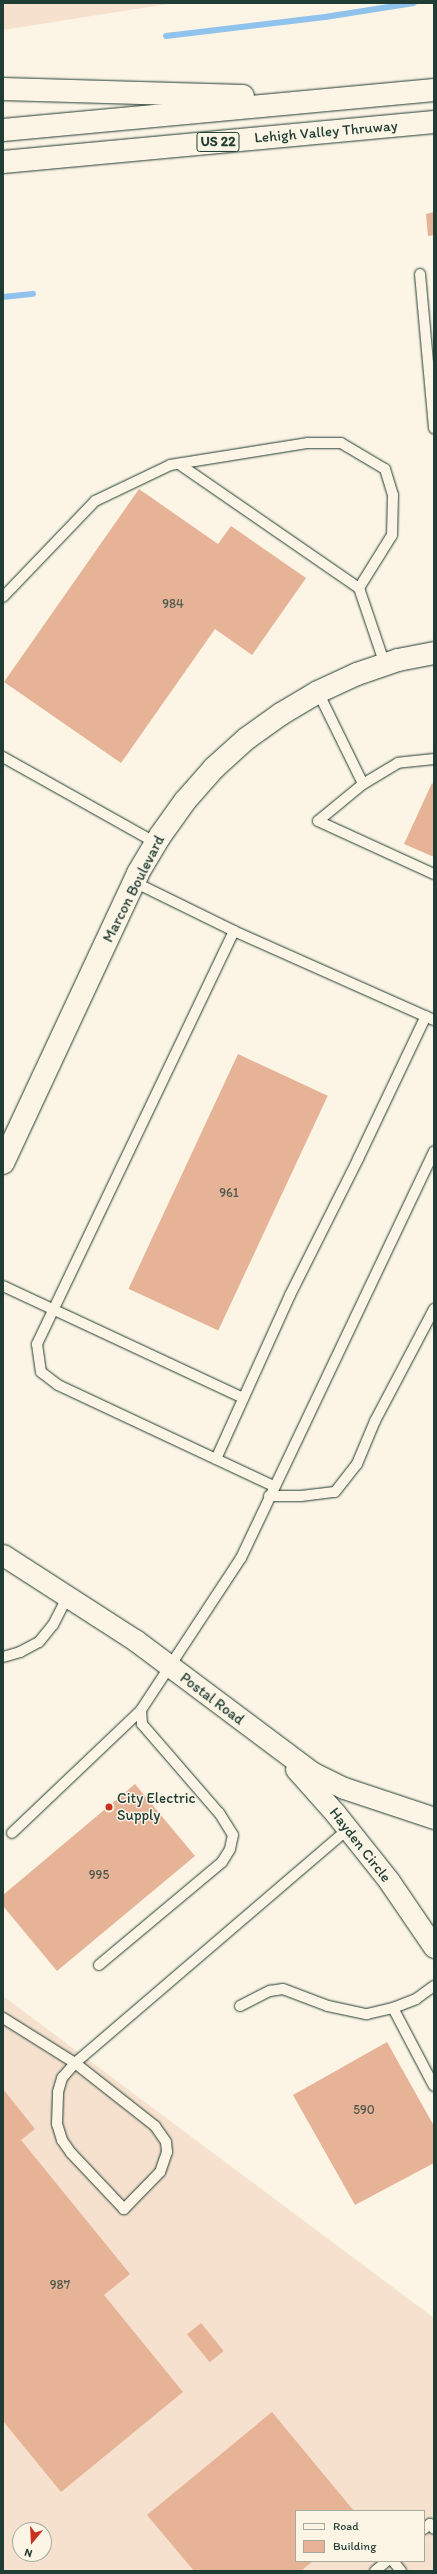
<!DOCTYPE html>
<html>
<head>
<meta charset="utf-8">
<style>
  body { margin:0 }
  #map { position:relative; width:437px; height:2574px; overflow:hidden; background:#fcf5e5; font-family:Itim,sans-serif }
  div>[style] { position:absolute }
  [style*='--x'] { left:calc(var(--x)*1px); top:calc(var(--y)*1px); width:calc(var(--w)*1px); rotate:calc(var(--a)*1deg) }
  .built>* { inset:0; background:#f5e1ce }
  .stream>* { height:6px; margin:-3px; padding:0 3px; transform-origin:3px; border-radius:3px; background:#8fc2ec }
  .building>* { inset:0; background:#e6b397; transform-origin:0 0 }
  .roads { filter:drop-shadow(0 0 1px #1f3d34) drop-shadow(0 0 1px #1f3d34) }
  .service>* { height:10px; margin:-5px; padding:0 5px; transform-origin:5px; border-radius:5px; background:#fcf5e5 }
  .minor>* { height:21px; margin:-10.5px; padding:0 10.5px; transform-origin:10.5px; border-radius:10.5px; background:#fcf5e5 }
  .tertiary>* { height:22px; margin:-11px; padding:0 11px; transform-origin:11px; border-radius:11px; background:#fcf5e5 }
  .motorway>* { height:22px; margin:-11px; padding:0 11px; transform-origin:11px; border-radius:11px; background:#fcf5e5 }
  .dots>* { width:11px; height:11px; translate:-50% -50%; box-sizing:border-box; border:2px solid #fcf5e5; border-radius:50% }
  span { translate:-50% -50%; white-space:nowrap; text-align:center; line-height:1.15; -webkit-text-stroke:3px #fcf5e5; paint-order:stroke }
  .number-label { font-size:13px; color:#515a4d }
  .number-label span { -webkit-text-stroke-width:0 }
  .shield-label span { padding:1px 3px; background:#fcf5e5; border:1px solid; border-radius:3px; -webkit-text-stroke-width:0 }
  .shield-label { font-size:14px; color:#1f3d34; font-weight:700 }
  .street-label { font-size:15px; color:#1f3d34 }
  .poi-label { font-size:15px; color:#1f3d34 }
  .left { translate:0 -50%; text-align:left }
  .frame { position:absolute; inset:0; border:4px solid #1f3d34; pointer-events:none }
  .legend { position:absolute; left:295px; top:2510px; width:130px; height:52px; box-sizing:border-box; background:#fcf5e5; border:1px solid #a4ab9e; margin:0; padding:5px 7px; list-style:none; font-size:12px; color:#1f3d34 }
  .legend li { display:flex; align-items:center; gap:8px; height:20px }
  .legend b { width:20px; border:1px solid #a4ab9e }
  .north { position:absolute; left:12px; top:2522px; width:40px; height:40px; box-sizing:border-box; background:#fcf5e5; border:1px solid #a4ab9e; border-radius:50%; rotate:198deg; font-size:11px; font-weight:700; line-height:16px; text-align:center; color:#1f3d34 }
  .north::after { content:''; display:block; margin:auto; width:14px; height:18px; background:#c8321e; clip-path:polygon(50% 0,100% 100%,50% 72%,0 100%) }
</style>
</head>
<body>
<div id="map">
  <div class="built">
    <i style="clip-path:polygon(3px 3px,174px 3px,3px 30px)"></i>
    <i style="clip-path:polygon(evenodd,3px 1996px,434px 2318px,434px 2571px,3px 2571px,3px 1996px,296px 2511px,424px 2511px,424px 2561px,296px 2561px,296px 2511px,3px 1996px,20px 2530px,44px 2530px,44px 2554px,20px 2554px,20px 2530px)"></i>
  </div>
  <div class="stream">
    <i style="--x:166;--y:36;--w:160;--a:-6.8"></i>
    <i style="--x:325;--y:17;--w:90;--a:-8.9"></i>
    <i style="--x:3;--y:297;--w:30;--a:-6"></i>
  </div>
  <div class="building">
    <i style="clip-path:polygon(434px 212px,434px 235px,428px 236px,426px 214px)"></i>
    <i style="clip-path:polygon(139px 489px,218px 544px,231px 526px,306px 578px,252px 655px,215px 629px,121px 763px,4px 682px)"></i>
    <i style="clip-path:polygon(432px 783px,434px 785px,434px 857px,404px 844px)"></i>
    <i style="left:238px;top:1054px;width:99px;height:259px;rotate:25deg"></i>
    <i style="clip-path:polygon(135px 1784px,195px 1856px,57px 1971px,3px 1906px,3px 1895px)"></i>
    <i style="clip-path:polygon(387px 2042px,434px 2126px,434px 2163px,355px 2205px,293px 2095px)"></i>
    <i style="clip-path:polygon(3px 2089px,35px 2129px,21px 2140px,130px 2274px,104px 2295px,183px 2392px,61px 2492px,3px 2421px)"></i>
    <i style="left:201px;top:2323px;width:36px;height:18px;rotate:51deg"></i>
    <i style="clip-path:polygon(272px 2412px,354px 2511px,296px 2511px,296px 2561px,313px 2561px,301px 2571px,194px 2571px,147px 2515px)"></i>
  </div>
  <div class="roads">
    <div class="service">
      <i style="--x:420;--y:274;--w:155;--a:84.8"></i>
      <i style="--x:179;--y:464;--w:219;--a:34.6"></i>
      <i style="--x:3;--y:597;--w:133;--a:-46.2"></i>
      <i style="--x:95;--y:501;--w:83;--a:-25.6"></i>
      <i style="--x:170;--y:465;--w:140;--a:-9.1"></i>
      <i style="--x:308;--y:443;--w:33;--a:0"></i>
      <i style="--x:341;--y:443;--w:51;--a:30.6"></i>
      <i style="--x:385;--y:469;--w:27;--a:73"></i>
      <i style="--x:393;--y:495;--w:40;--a:91.4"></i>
      <i style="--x:392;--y:535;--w:62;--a:121.9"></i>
      <i style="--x:359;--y:588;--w:81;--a:71.3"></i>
      <i style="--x:318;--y:692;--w:102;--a:63.9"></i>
      <i style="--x:3;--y:757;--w:176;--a:29.3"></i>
      <i style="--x:434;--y:759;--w:36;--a:174"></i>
      <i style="--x:398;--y:763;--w:41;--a:149"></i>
      <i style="--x:363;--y:784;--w:58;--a:140.6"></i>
      <i style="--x:318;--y:821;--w:128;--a:24.6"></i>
      <i style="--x:134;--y:882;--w:111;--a:26.1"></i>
      <i style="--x:234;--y:931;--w:219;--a:24"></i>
      <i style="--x:234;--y:931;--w:458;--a:115.5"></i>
      <i style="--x:37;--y:1344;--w:28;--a:82"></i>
      <i style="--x:41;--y:1372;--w:21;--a:37"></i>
      <i style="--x:58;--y:1385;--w:238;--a:25.1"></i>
      <i style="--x:3;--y:1286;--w:265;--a:25"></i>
      <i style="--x:216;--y:1459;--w:180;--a:-65.7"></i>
      <i style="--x:290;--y:1295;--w:152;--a:-63.4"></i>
      <i style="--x:358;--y:1159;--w:158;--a:-64.6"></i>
      <i style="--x:269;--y:1496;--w:32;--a:0"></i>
      <i style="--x:301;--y:1496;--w:34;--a:-7"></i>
      <i style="--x:335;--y:1492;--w:36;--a:-52"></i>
      <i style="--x:357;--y:1464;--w:47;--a:-67.3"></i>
      <i style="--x:375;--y:1421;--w:127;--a:-62.2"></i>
      <i style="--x:3;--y:1657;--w:18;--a:-16"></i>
      <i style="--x:20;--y:1652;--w:21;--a:-28"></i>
      <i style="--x:39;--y:1642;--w:22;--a:-51"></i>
      <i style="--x:53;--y:1625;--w:34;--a:-63"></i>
      <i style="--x:12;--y:1833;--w:178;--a:-43.6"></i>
      <i style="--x:99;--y:1965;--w:160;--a:-39.9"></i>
      <i style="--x:222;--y:1862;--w:15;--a:-58"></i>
      <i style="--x:230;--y:1849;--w:14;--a:-78"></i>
      <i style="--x:233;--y:1835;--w:26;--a:-122"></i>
      <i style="--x:219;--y:1813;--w:118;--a:-130.9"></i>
      <i style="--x:142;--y:1724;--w:14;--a:-94"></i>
      <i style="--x:141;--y:1710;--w:182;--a:-56.7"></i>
      <i style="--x:241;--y:1558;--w:450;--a:-64.6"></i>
      <i style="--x:240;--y:2006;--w:34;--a:-27"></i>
      <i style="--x:270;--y:1991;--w:13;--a:-9"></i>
      <i style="--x:283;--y:1989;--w:48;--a:20.7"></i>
      <i style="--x:328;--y:2006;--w:40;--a:12"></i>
      <i style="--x:367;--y:2014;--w:27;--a:-13"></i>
      <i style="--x:393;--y:2008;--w:25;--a:-21"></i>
      <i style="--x:416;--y:1999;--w:22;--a:-36"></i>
      <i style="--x:393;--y:2008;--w:88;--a:62.3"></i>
      <i style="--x:3;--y:2018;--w:85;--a:32"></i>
      <i style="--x:75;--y:2063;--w:360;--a:-40.6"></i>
      <i style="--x:75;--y:2063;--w:102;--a:38.2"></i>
      <i style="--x:155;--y:2126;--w:19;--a:55"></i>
      <i style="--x:166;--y:2142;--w:10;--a:84"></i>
      <i style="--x:167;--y:2152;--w:21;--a:109"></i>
      <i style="--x:160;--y:2172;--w:52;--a:134.2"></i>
      <i style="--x:124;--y:2209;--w:77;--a:-133.4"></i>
      <i style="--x:71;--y:2153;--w:16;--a:-125"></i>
      <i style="--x:62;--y:2140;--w:17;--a:-107"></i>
      <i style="--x:57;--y:2124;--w:32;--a:-88"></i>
      <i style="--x:58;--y:2092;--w:15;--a:-74"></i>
      <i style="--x:62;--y:2078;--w:20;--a:-49"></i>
      <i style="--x:424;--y:2529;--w:8;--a:-40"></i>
      <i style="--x:430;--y:2524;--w:6;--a:51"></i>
      <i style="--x:393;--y:2561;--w:13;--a:51"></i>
      <i style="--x:375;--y:2571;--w:16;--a:-40"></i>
    </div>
    <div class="minor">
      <i style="--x:3;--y:1555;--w:157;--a:32.8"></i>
      <i style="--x:135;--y:1640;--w:222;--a:36.8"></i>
      <i style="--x:313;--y:1773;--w:34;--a:26"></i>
      <i style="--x:344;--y:1788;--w:95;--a:18.4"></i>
      <i style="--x:296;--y:1769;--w:59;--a:48.4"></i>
      <i style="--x:335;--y:1813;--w:87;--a:51.5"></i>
      <i style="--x:389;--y:1881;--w:80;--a:55.7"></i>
    </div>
    <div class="tertiary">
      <i style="--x:3;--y:1163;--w:320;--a:-65"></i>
      <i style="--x:138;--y:873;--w:43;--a:-59.3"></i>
      <i style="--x:160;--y:836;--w:43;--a:-54.5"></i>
      <i style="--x:185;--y:801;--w:44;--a:-48.7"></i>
      <i style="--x:214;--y:768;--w:43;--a:-42.2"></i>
      <i style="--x:246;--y:739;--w:43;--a:-35.5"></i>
      <i style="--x:281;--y:714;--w:43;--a:-30.7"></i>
      <i style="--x:318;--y:692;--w:43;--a:-24.8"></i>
      <i style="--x:357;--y:674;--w:43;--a:-18.9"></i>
      <i style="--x:398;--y:660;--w:37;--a:-11"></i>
    </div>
    <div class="motorway">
      <i style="--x:3;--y:89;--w:240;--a:1.7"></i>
      <i style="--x:3;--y:130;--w:433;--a:-5.3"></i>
      <i style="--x:3;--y:162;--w:433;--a:-5.3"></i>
    </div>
  </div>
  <div class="dots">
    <i style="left:109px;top:1807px;background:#c8321e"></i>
  </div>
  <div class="number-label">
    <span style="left:173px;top:604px">984</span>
    <span style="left:229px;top:1193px">961</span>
    <span style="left:99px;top:1875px">995</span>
    <span style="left:364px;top:2110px">590</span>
    <span style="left:60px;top:2285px">987</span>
  </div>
  <div class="shield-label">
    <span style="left:218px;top:142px">US 22</span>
  </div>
  <div class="street-label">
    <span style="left:326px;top:132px;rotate:-5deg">Lehigh Valley Thruway</span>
    <span style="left:134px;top:889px;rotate:-63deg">Marcon Boulevard</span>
    <span style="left:212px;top:1699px;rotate:37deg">Postal Road</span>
    <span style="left:360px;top:1845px;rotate:52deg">Hayden Circle</span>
  </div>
  <div class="poi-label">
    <span class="left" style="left:117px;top:1807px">City Electric<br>Supply</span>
  </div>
  <div class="frame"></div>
  <ul class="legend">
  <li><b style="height:5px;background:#fcf5e5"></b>Road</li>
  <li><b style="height:11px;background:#e6b397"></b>Building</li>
  </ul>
  <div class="north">N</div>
</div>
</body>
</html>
